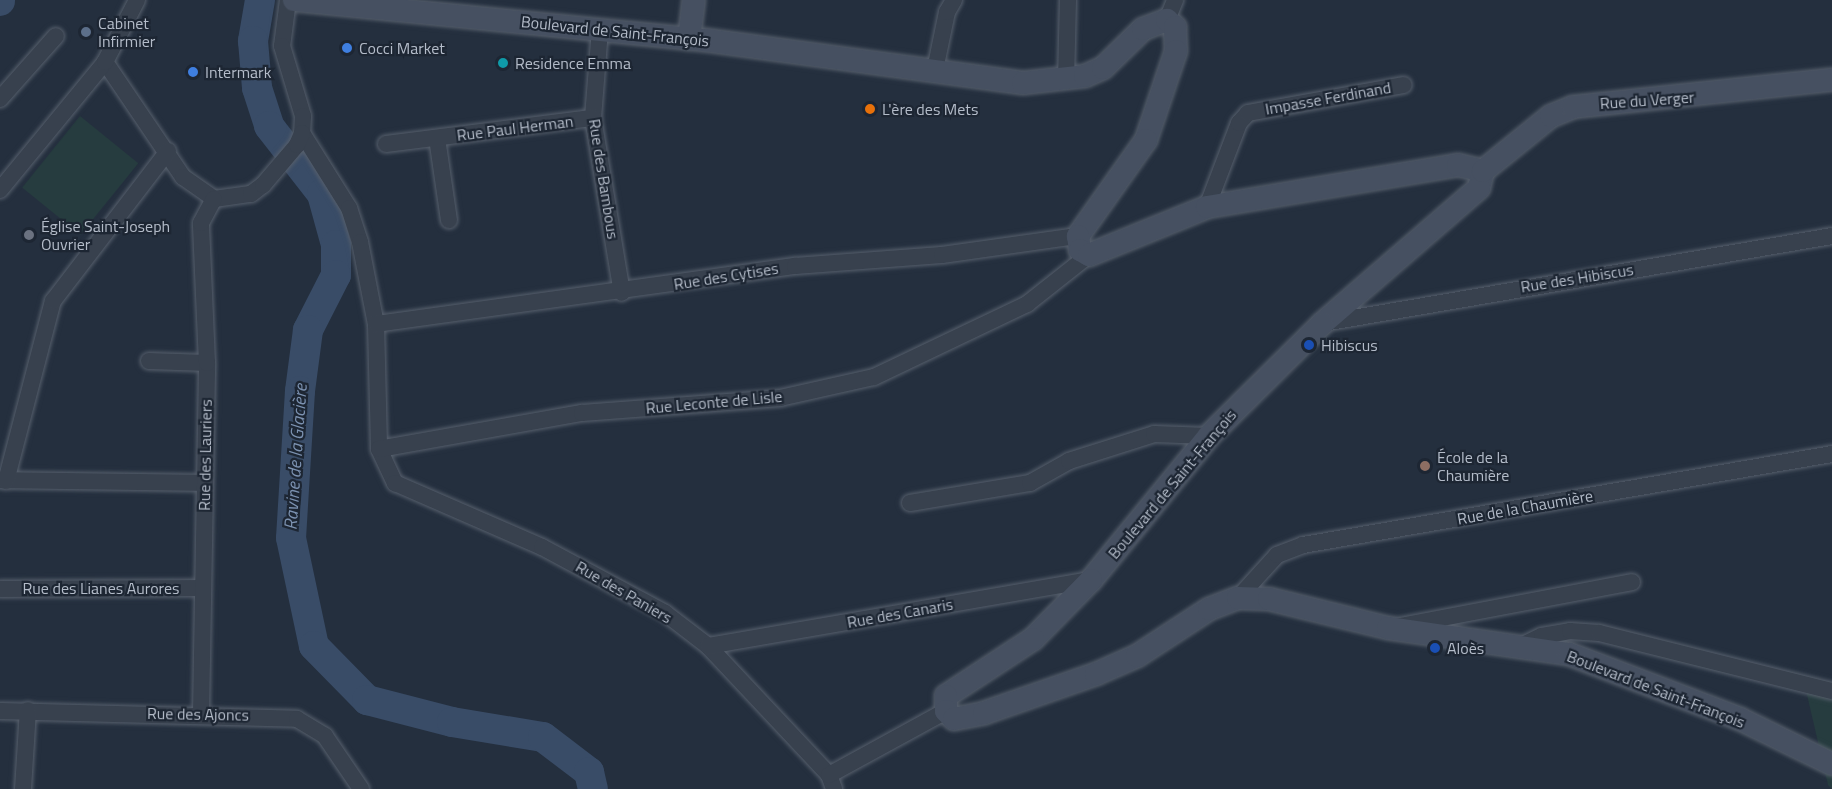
<!DOCTYPE html>
<html>
<head>
<meta charset="utf-8">
<style>
  body { margin:0 }
  #map { position:relative; width:1832px; height:789px; overflow:hidden; background:#242f3e; font-family:"Titillium Web",sans-serif }
  div>[style] { position:absolute }
  [style*='--x'] { left:calc(var(--x)*1px); top:calc(var(--y)*1px); width:calc(var(--w)*1px); rotate:calc(var(--a)*1deg) }
  .green>* { inset:0; background:#263c3f; transform-origin:0 0 }
  .river>* { height:30px; margin:-15px; padding:0 15px; transform-origin:15px; border-radius:15px; background:#394c67 }
  .roads { filter:drop-shadow(0 0 2px #565f6c) drop-shadow(0 0 2px #565f6c) }
  .street>* { height:16px; margin:-8px; padding:0 8px; transform-origin:8px; border-radius:8px; background:#38414e }
  .secondary>* { height:22px; margin:-11px; padding:0 11px; transform-origin:11px; border-radius:11px; background:#465061 }
  .dots>* { width:16px; height:16px; translate:-50% -50%; box-sizing:border-box; border:3px solid #1d2633; border-radius:50% }
  span { translate:-50% -50%; white-space:nowrap; text-align:center; line-height:1.15; -webkit-text-stroke:4.5px #1d2633; paint-order:stroke }
  .poi-label { font-size:16px; color:#b4bcc9 }
  .left { translate:0 -50%; text-align:left }
  .street-label { font-size:16px; color:#b4bcc9 }
  .water-label { font-size:18px; color:#7c92b1; font-style:italic }
</style>
</head>
<body>
<div id="map">
  <div class="green">
    <i style="left:80px;top:116px;width:75px;height:92px;rotate:39deg"></i>
    <i style="clip-path:polygon(1804px 682px,1832px 690px,1832px 789px,1828px 785px)"></i>
  </div>
  <div class="river">
    <i style="--x:260;--y:0;--w:42;--a:99.7"></i>
    <i style="--x:253;--y:41;--w:47;--a:85.1"></i>
    <i style="--x:257;--y:88;--w:40;--a:72"></i>
    <i style="--x:269;--y:126;--w:86;--a:52.1"></i>
    <i style="--x:322;--y:194;--w:53;--a:74.6"></i>
    <i style="--x:336;--y:245;--w:30;--a:90"></i>
    <i style="--x:336;--y:275;--w:62;--a:117"></i>
    <i style="--x:308;--y:330;--w:62;--a:97.5"></i>
    <i style="--x:300;--y:391;--w:147;--a:93.5"></i>
    <i style="--x:291;--y:538;--w:110;--a:78"></i>
    <i style="--x:314;--y:646;--w:76;--a:45.5"></i>
    <i style="--x:367;--y:700;--w:88;--a:14.5"></i>
    <i style="--x:452;--y:722;--w:92;--a:9.4"></i>
    <i style="--x:543;--y:737;--w:58;--a:37.3"></i>
    <i style="--x:589;--y:772;--w:17;--a:77"></i>
    <i style="--x:0;--y:1;--w:1;--a:-90"></i>
  </div>
  <div class="roads">
    <div class="street">
      <i style="--x:288;--y:0;--w:46;--a:97.4"></i>
      <i style="--x:282;--y:46;--w:73;--a:73.3"></i>
      <i style="--x:303;--y:116;--w:17;--a:93"></i>
      <i style="--x:302;--y:133;--w:89;--a:57.9"></i>
      <i style="--x:349;--y:208;--w:36;--a:72"></i>
      <i style="--x:360;--y:242;--w:84;--a:79"></i>
      <i style="--x:376;--y:324;--w:125;--a:88.6"></i>
      <i style="--x:379;--y:449;--w:38;--a:65"></i>
      <i style="--x:395;--y:483;--w:160;--a:23.5"></i>
      <i style="--x:542;--y:547;--w:140;--a:28.2"></i>
      <i style="--x:665;--y:613;--w:54;--a:37.5"></i>
      <i style="--x:708;--y:646;--w:177;--a:46.8"></i>
      <i style="--x:829;--y:775;--w:15;--a:70"></i>
      <i style="--x:1167;--y:20;--w:22;--a:-68"></i>
      <i style="--x:600;--y:29;--w:89;--a:94.5"></i>
      <i style="--x:593;--y:118;--w:177;--a:80.6"></i>
      <i style="--x:105;--y:62;--w:139;--a:55.9"></i>
      <i style="--x:183;--y:177;--w:38;--a:35"></i>
      <i style="--x:214;--y:199;--w:37;--a:-8"></i>
      <i style="--x:251;--y:194;--w:15;--a:-37"></i>
      <i style="--x:263;--y:185;--w:52;--a:-49.6"></i>
      <i style="--x:297;--y:145;--w:13;--a:-67"></i>
      <i style="--x:935;--y:70;--w:59;--a:-78.3"></i>
      <i style="--x:947;--y:12;--w:14;--a:-60"></i>
      <i style="--x:1066;--y:81;--w:81;--a:-88.6"></i>
      <i style="--x:0;--y:99;--w:84;--a:-48.4"></i>
      <i style="--x:437;--y:138;--w:83;--a:81.7"></i>
      <i style="--x:386;--y:144;--w:209;--a:-7.2"></i>
      <i style="--x:0;--y:190;--w:166;--a:-50.6"></i>
      <i style="--x:105;--y:62;--w:70;--a:-62.7"></i>
      <i style="--x:1207;--y:207;--w:90;--a:-69.1"></i>
      <i style="--x:1239;--y:123;--w:13;--a:-48"></i>
      <i style="--x:1248;--y:113;--w:158;--a:-10.2"></i>
      <i style="--x:1324;--y:323;--w:515;--a:-9.72"></i>
      <i style="--x:376;--y:324;--w:423;--a:-7.9"></i>
      <i style="--x:795;--y:266;--w:147;--a:-4.3"></i>
      <i style="--x:942;--y:255;--w:137;--a:-8"></i>
      <i style="--x:149;--y:361;--w:58;--a:2"></i>
      <i style="--x:379;--y:449;--w:206;--a:-10.1"></i>
      <i style="--x:582;--y:413;--w:199;--a:-4.3"></i>
      <i style="--x:780;--y:398;--w:96;--a:-12.6"></i>
      <i style="--x:874;--y:377;--w:170;--a:-25.5"></i>
      <i style="--x:1027;--y:304;--w:79;--a:-38.3"></i>
      <i style="--x:0;--y:480;--w:204;--a:0.8"></i>
      <i style="--x:6;--y:481;--w:186;--a:-75.4"></i>
      <i style="--x:53;--y:301;--w:189;--a:-52.5"></i>
      <i style="--x:910;--y:503;--w:122;--a:-9.5"></i>
      <i style="--x:1030;--y:483;--w:45;--a:-29.4"></i>
      <i style="--x:1069;--y:461;--w:89;--a:-17.6"></i>
      <i style="--x:1154;--y:434;--w:55;--a:2.1"></i>
      <i style="--x:0;--y:589;--w:202;--a:-0.3"></i>
      <i style="--x:1238;--y:598;--w:58;--a:-47.8"></i>
      <i style="--x:1277;--y:555;--w:28;--a:-21"></i>
      <i style="--x:1303;--y:545;--w:537;--a:-9.76"></i>
      <i style="--x:1400;--y:626;--w:236;--a:-10.7"></i>
      <i style="--x:708;--y:646;--w:389;--a:-9.8"></i>
      <i style="--x:1519;--y:647;--w:25;--a:-26"></i>
      <i style="--x:1542;--y:636;--w:28;--a:-10"></i>
      <i style="--x:1570;--y:631;--w:29;--a:4"></i>
      <i style="--x:1599;--y:633;--w:240;--a:14"></i>
      <i style="--x:0;--y:711;--w:297;--a:1.5"></i>
      <i style="--x:297;--y:719;--w:33;--a:31"></i>
      <i style="--x:325;--y:736;--w:64;--a:55.8"></i>
      <i style="--x:201;--y:714;--w:351;--a:-89"></i>
      <i style="--x:207;--y:363;--w:140;--a:-92.5"></i>
      <i style="--x:201;--y:223;--w:27;--a:-62"></i>
      <i style="--x:829;--y:775;--w:133;--a:-28.7"></i>
      <i style="--x:23;--y:789;--w:79;--a:-86.4"></i>
    </div>
    <div class="secondary">
      <i style="--x:294;--y:0;--w:413;--a:5.6"></i>
      <i style="--x:705;--y:40;--w:321;--a:7.7"></i>
      <i style="--x:1023;--y:83;--w:62;--a:-6.4"></i>
      <i style="--x:1085;--y:76;--w:20;--a:-24"></i>
      <i style="--x:1103;--y:68;--w:56;--a:-44.3"></i>
      <i style="--x:1143;--y:29;--w:26;--a:-21"></i>
      <i style="--x:1167;--y:20;--w:11;--a:41"></i>
      <i style="--x:1175;--y:27;--w:24;--a:88"></i>
      <i style="--x:1176;--y:51;--w:94;--a:108.6"></i>
      <i style="--x:1146;--y:140;--w:118;--a:125.3"></i>
      <i style="--x:1078;--y:236;--w:14;--a:82"></i>
      <i style="--x:1080;--y:250;--w:10;--a:29"></i>
      <i style="--x:1089;--y:255;--w:127;--a:-22.1"></i>
      <i style="--x:1207;--y:207;--w:254;--a:-9.5"></i>
      <i style="--x:1458;--y:165;--w:26;--a:13"></i>
      <i style="--x:1483;--y:171;--w:17;--a:103"></i>
      <i style="--x:1479;--y:188;--w:208;--a:139.1"></i>
      <i style="--x:1322;--y:324;--w:159;--a:135.3"></i>
      <i style="--x:1209;--y:436;--w:186;--a:129.3"></i>
      <i style="--x:1091;--y:580;--w:83;--a:134.5"></i>
      <i style="--x:1033;--y:639;--w:104;--a:146.8"></i>
      <i style="--x:946;--y:696;--w:15;--a:90"></i>
      <i style="--x:946;--y:711;--w:11;--a:45"></i>
      <i style="--x:954;--y:719;--w:31;--a:-11"></i>
      <i style="--x:984;--y:713;--w:119;--a:-19.2"></i>
      <i style="--x:1096;--y:674;--w:45;--a:-23.7"></i>
      <i style="--x:1137;--y:656;--w:86;--a:-33.1"></i>
      <i style="--x:1209;--y:609;--w:31;--a:-21"></i>
      <i style="--x:1238;--y:598;--w:31;--a:2"></i>
      <i style="--x:1269;--y:599;--w:122;--a:13.7"></i>
      <i style="--x:1388;--y:628;--w:183;--a:8.2"></i>
      <i style="--x:1569;--y:654;--w:183;--a:20.8"></i>
      <i style="--x:1740;--y:719;--w:102;--a:26.1"></i>
      <i style="--x:689;--y:39;--w:39;--a:-83"></i>
      <i style="--x:1483;--y:171;--w:87;--a:-39"></i>
      <i style="--x:1551;--y:116;--w:24;--a:-22"></i>
      <i style="--x:1573;--y:107;--w:260;--a:-6"></i>
    </div>
  </div>
  <div class="dots">
    <i style="left:86px;top:32px;background:#5c6f8a"></i>
    <i style="left:347px;top:48px;background:#3f7fe0"></i>
    <i style="left:503px;top:63px;background:#0f9aa8"></i>
    <i style="left:193px;top:72px;background:#3f7fe0"></i>
    <i style="left:870px;top:109px;background:#e8710a"></i>
    <i style="left:29px;top:235px;background:#6b7280"></i>
    <i style="left:1309px;top:345px;background:#1a4fb4"></i>
    <i style="left:1425px;top:466px;background:#8d6e63"></i>
    <i style="left:1435px;top:648px;background:#1a4fb4"></i>
  </div>
  <div class="poi-label">
    <span class="left" style="left:98px;top:32px">Cabinet<br>Infirmier</span>
    <span class="left" style="left:359px;top:48px">Cocci Market</span>
    <span class="left" style="left:515px;top:63px">Residence Emma</span>
    <span class="left" style="left:205px;top:72px">Intermark</span>
    <span class="left" style="left:882px;top:109px">L'ère des Mets</span>
    <span class="left" style="left:41px;top:235px">Église Saint-Joseph<br>Ouvrier</span>
    <span class="left" style="left:1321px;top:345px">Hibiscus</span>
    <span class="left" style="left:1437px;top:466px">École de la<br>Chaumière</span>
    <span class="left" style="left:1447px;top:648px">Aloès</span>
  </div>
  <div class="street-label">
    <span style="left:615px;top:31px;rotate:6deg">Boulevard de Saint-François</span>
    <span style="left:1328px;top:98px;rotate:-10deg">Impasse Ferdinand</span>
    <span style="left:1647px;top:100px;rotate:-4deg">Rue du Verger</span>
    <span style="left:515px;top:128px;rotate:-7deg">Rue Paul Herman</span>
    <span style="left:604px;top:179px;rotate:81deg">Rue des Bambous</span>
    <span style="left:726px;top:276px;rotate:-9deg">Rue des Cytises</span>
    <span style="left:1577px;top:278px;rotate:-9deg">Rue des Hibiscus</span>
    <span style="left:714px;top:402px;rotate:-5deg">Rue Leconte de Lisle</span>
    <span style="left:205px;top:455px;rotate:-89deg">Rue des Lauriers</span>
    <span style="left:1172px;top:484px;rotate:-50deg">Boulevard de Saint-François</span>
    <span style="left:1525px;top:507px;rotate:-10deg">Rue de la Chaumière</span>
    <span style="left:101px;top:588px">Rue des Lianes Aurores</span>
    <span style="left:624px;top:592px;rotate:30deg">Rue des Paniers</span>
    <span style="left:900px;top:613px;rotate:-10deg">Rue des Canaris</span>
    <span style="left:1656px;top:689px;rotate:21deg">Boulevard de Saint-François</span>
    <span style="left:198px;top:714px;rotate:1deg">Rue des Ajoncs</span>
  </div>
  <div class="water-label">
    <span style="left:296px;top:457px;rotate:-86deg">Ravine de la Glacière</span>
  </div>
</div>
</body>
</html>
